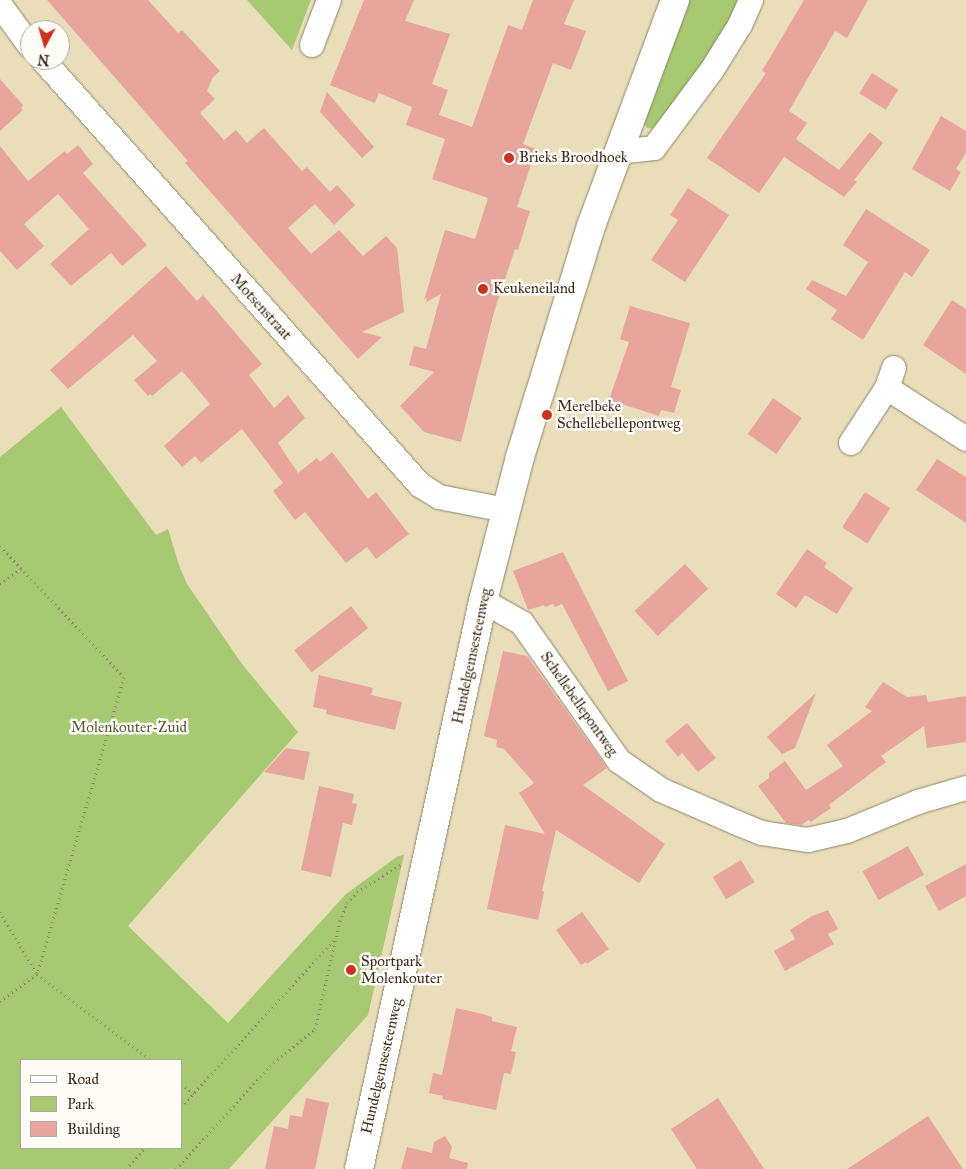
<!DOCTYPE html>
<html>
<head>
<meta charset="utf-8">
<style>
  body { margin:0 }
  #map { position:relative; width:966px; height:1169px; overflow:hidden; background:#eadeba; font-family:"IM FELL Great Primer",serif }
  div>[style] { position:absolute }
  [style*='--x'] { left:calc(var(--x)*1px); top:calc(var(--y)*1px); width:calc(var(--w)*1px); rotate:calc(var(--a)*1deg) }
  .green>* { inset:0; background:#a6c972 }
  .building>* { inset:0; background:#e7a59d; transform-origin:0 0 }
  .path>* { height:3px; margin-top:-1.5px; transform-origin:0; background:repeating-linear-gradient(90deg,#92846c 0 1px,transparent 0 5px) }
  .roads { filter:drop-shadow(0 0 1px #92846c) drop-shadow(0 0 1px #92846c) }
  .street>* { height:24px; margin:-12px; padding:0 12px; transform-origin:12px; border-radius:12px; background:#fff }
  .secondary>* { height:28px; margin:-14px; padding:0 14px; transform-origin:14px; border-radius:14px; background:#fff }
  .dots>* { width:14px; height:14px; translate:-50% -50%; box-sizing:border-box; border:2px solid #fdfcf7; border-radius:50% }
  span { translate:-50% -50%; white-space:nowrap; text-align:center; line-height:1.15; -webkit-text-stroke:5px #fdfcf7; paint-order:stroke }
  .poi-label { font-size:15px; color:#3b2a1e }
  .left { translate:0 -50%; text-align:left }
  .street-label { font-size:15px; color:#3b2a1e }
  .park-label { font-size:15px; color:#5b5a37 }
  .legend { position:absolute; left:20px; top:1059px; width:162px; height:90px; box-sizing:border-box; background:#fdfcf7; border:1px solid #afa8a0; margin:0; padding:6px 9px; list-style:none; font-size:15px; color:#3b2a1e }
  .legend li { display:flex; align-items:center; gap:10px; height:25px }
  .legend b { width:25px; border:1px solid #afa8a0 }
  .north { position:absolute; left:20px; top:20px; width:50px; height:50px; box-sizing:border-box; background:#fdfcf7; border:1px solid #afa8a0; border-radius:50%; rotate:186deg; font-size:14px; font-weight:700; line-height:20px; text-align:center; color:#3b2a1e }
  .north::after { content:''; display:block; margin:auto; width:18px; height:22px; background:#c8321e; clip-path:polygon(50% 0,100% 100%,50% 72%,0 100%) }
</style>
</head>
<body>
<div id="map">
  <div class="green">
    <i style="clip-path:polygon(247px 0,311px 0,292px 50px)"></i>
    <i style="clip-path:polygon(688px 0,742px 0,728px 27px,656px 129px,647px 128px,641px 119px)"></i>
    <i style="clip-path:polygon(evenodd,61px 407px,156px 535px,168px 529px,180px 568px,187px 584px,242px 664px,298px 732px,128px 926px,228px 1023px,346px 894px,398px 856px,404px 855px,368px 1015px,229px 1169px,0 1169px,0 457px,61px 407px,21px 1060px,181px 1060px,181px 1148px,21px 1148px,21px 1060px)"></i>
  </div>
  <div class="building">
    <i style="clip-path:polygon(47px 0,148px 0,178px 33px,182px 30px,220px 71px,213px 77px,207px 91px,215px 99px,200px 113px,224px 140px,236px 130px,247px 143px,264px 128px,302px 171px,307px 167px,330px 192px,337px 185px,355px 205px,334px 225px,315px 204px,288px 228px,311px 254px,339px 230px,363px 256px,386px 236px,397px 248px,404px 312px,362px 332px,382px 337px,358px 359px,185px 163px,188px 161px)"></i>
    <i style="clip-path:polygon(364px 0,414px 0,405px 21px,450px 34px,432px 84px,448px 90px,439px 115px,472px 127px,508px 25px,522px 30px,533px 0,574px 0,564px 24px,586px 31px,571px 70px,553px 63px,523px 144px,536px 149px,517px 207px,530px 211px,518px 250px,515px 249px,494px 312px,461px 442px,424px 432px,400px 406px,434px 372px,409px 365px,414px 346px,426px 349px,441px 294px,426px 302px,427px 297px,424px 300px,445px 230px,475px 239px,488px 198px,432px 179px,445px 139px,406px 125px,412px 107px,379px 93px,375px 103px,330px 85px)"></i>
    <i style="clip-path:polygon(804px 0,868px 0,847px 38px,835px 31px,789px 111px,807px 123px,796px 139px,839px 170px,870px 132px,883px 143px,854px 180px,857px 182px,844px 197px,784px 157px,759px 193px,707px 158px,766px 73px,762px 71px)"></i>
    <i style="left:872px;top:73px;width:31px;height:24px;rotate:32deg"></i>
    <i style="clip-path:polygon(0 79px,23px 105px,21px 108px,23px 110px,0 131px)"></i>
    <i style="clip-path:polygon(327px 92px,374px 147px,362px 158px,320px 112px)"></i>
    <i style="clip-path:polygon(941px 116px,966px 131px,966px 153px,956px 169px,961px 172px,950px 191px,912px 169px)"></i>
    <i style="clip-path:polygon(78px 145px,93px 164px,83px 173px,147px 245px,122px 266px,111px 253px,71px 286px,50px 264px,89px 229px,58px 194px,24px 224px,44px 246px,17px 270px,0 251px,0 146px,28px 181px,65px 151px,67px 154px)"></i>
    <i style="clip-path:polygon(688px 188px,729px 215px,685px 282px,651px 260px,678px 220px,670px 215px)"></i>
    <i style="clip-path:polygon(866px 209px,930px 250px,912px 277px,905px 272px,863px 340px,831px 319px,837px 310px,806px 289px,812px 280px,846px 296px,868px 262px,843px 245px)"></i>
    <i style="clip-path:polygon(166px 266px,197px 301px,203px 295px,262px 364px,249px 375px,274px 408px,288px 395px,305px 418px,278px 443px,298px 473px,317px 458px,320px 462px,332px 452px,368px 499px,376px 492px,409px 534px,376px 559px,367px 547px,346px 563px,305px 512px,295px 520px,273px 491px,283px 483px,242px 429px,201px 463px,195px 456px,182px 467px,164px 446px,210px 404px,182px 371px,152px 396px,150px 394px,148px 396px,134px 380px,157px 361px,133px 335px,68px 389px,50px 370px)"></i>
    <i style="clip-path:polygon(952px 300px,966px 309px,966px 374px,923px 345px)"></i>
    <i style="clip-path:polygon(630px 306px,690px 323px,671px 387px,681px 390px,674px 413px,661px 410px,659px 416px,609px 400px,629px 342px,620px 339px)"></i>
    <i style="left:773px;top:398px;width:35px;height:44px;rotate:35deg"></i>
    <i style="clip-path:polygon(937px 459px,966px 477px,966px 523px,916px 490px)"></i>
    <i style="left:865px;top:492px;width:30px;height:42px;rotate:33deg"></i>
    <i style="clip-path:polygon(807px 549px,827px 563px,824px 567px,853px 588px,837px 614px,805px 595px,796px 608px,776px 594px)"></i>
    <i style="clip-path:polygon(563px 552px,628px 681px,608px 691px,562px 604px,555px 607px,553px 604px,545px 607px,544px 605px,528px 610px,513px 571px)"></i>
    <i style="left:685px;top:564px;width:34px;height:69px;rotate:47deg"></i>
    <i style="left:351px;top:606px;width:28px;height:72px;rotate:52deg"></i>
    <i style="clip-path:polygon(503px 651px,527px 656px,607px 768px,583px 785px,665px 844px,639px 883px,556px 830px,542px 891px,544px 892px,538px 920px,487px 909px,505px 825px,545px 834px,519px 793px,534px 783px,504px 749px,496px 747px,497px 740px,484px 736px)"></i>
    <i style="clip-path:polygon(319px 675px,373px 688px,371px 695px,402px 702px,395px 730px,326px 714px,327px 710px,313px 707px)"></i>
    <i style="clip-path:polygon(883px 682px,907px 697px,926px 695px,928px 702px,966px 696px,966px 742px,927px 748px,924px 726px,881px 756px,886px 762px,829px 805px,831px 808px,811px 822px,809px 820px,801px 825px,786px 823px,758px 786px,769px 778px,769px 773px,785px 761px,806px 790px,843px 766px,827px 745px,872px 711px,865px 707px)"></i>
    <i style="clip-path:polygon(816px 693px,795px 748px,782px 754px,767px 737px)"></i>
    <i style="clip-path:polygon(687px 723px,716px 758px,698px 772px,682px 753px,678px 757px,665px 741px)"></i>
    <i style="clip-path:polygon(286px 748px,310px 752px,304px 780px,264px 772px)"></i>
    <i style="clip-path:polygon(319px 786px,354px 794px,352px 803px,357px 804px,352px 825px,343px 823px,331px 877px,301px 870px)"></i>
    <i style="left:908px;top:846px;width:33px;height:52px;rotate:61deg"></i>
    <i style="left:741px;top:860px;width:26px;height:33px;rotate:59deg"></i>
    <i style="clip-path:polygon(966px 864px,966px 896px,939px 911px,925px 886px)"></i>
    <i style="clip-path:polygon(828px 910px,838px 929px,828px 934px,834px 944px,785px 971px,774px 951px,795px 939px,790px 930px,812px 916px)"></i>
    <i style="clip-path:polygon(582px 912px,609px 949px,587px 964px,586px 962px,581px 965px,556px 930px)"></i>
    <i style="clip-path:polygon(456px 1008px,483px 1014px,492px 1017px,492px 1021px,517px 1027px,511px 1051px,516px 1052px,511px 1074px,504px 1073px,496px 1110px,442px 1099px,443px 1096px,429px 1093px,433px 1073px,442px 1075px)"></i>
    <i style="clip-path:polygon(306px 1098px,329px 1103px,315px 1169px,265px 1169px,274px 1126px,288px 1129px,290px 1115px,302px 1117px)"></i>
    <i style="clip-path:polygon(718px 1098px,764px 1169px,697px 1169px,671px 1129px)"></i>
    <i style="clip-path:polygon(928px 1116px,963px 1169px,847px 1169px)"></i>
    <i style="clip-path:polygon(445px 1136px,452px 1147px,449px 1158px,468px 1163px,467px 1169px,401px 1169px,407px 1147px,432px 1153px,434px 1142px)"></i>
  </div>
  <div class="path">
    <i style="--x:0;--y:546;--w:180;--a:46.6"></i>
    <i style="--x:124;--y:677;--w:309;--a:106.3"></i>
    <i style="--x:37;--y:974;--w:46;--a:143.9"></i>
    <i style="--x:0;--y:584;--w:26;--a:-36"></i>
    <i style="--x:0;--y:912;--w:72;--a:59.2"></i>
    <i style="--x:37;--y:974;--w:143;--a:37"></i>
    <i style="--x:181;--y:1084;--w:16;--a:35"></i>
    <i style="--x:181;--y:1107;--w:229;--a:-47.5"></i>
    <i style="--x:126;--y:1169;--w:28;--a:-48"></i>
    <i style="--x:176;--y:1169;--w:139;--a:-47.6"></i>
    <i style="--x:270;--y:1066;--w:58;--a:-39.4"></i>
    <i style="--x:315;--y:1029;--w:111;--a:-77"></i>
    <i style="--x:340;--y:921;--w:19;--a:-69"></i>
    <i style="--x:347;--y:903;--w:15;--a:-48"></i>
    <i style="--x:357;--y:892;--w:51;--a:-32.1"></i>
  </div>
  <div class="roads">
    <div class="street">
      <i style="--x:0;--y:5;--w:51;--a:53.8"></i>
      <i style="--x:312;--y:45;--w:48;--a:-69.3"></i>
      <i style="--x:43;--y:60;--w:568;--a:48.43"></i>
      <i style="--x:420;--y:485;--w:22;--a:32"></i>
      <i style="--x:439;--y:497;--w:68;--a:11"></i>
      <i style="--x:617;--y:152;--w:37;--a:-6"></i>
      <i style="--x:654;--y:148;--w:97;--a:-53.4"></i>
      <i style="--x:712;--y:70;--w:53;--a:-58.1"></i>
      <i style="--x:740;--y:25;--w:27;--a:-66"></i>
      <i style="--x:887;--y:388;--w:94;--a:32.8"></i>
      <i style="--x:851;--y:443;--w:66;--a:-56.8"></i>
      <i style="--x:887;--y:388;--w:21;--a:-71"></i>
      <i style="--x:483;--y:601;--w:45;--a:29.4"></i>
      <i style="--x:522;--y:623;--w:169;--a:54.9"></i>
      <i style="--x:619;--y:761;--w:51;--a:34.6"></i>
      <i style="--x:661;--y:790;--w:83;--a:23.5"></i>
      <i style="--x:737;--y:823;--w:27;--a:22"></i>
      <i style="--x:762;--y:833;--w:47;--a:8.7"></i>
      <i style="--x:808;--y:840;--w:40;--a:-13"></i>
      <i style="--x:847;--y:831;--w:77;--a:-22.2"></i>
      <i style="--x:918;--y:802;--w:50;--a:-16.3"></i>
    </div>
    <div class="secondary">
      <i style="--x:359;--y:1169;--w:581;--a:-77.68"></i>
      <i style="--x:483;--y:601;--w:149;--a:-75.6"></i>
      <i style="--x:520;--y:457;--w:242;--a:-72.9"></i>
      <i style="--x:591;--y:226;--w:241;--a:-69.6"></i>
    </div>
  </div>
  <div class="dots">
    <i style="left:509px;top:158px;background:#c8321e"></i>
    <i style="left:483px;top:289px;background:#c8321e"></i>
    <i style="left:547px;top:415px;background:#c8321e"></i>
    <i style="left:351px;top:970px;background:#c8321e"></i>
  </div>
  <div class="poi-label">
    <span class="left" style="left:519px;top:158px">Brieks Broodhoek</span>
    <span class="left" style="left:493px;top:289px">Keukeneiland</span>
    <span class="left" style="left:557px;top:415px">Merelbeke<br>Schellebellepontweg</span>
    <span class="left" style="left:361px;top:970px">Sportpark<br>Molenkouter</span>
  </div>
  <div class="street-label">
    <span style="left:261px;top:307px;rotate:48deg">Motsenstraat</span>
    <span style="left:472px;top:656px;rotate:-78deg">Hundelgemsesteenweg</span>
    <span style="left:579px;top:704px;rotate:55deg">Schellebellepontweg</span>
    <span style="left:382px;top:1066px;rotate:-77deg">Hundelgemsesteenweg</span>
  </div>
  <div class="park-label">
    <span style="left:129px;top:728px">Molenkouter-Zuid</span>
  </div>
  <ul class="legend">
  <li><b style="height:6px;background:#fff"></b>Road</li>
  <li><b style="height:14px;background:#a6c972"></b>Park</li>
  <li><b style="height:14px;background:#e7a59d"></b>Building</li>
  </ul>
  <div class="north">N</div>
</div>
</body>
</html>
